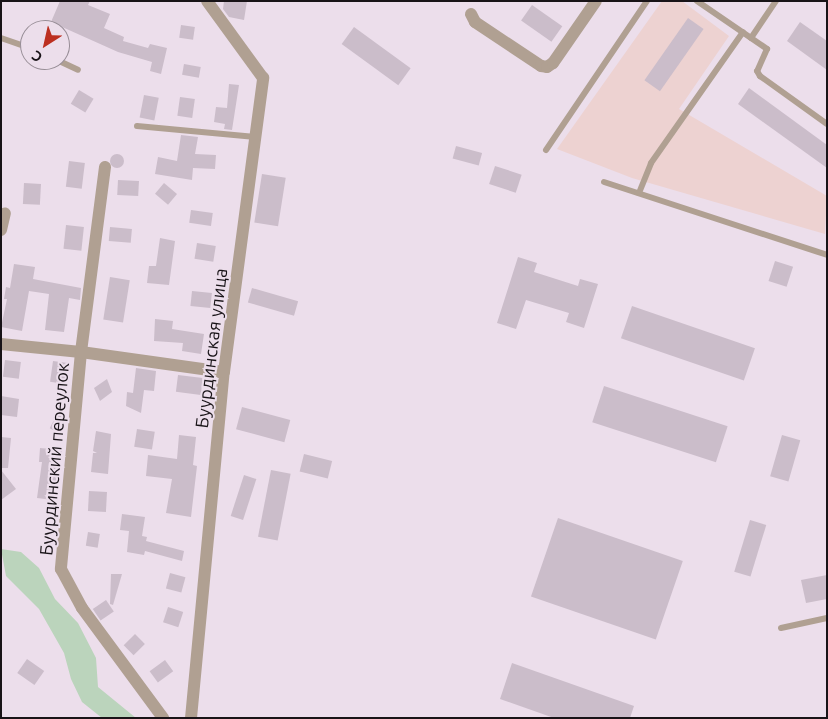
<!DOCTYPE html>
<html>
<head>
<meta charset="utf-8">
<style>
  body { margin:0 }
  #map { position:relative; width:828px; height:719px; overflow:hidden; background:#ecdeeb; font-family:Ubuntu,sans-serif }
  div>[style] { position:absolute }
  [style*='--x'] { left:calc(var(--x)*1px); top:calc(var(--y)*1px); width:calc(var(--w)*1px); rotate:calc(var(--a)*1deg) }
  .industrial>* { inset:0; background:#edd2d1 }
  .green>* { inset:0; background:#bbd4bc }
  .building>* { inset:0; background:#cbbdca; transform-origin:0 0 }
  .round { border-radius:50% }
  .lane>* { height:6px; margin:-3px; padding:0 3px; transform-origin:3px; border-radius:3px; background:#b0a092 }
  .street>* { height:12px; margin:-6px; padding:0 6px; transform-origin:6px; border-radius:6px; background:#b0a092 }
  span { translate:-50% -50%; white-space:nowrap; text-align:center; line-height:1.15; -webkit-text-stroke:4px #ecdeeb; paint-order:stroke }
  .street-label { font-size:18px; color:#181317 }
  .frame { position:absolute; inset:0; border:2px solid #181317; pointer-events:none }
  .north { position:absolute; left:20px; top:20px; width:50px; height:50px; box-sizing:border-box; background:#ecdeeb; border:1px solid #978d96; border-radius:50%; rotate:215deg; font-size:14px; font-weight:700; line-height:20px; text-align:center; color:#181317 }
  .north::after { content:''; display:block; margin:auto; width:18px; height:22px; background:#bc2f20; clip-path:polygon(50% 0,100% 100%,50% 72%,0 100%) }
</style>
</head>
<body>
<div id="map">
  <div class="industrial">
    <i style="clip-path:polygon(662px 1px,682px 1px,729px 36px,679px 109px,827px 196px,825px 234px,632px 178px,557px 149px)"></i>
  </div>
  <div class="green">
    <i style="clip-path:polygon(1px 549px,21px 552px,39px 568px,55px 599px,78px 623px,96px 658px,98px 687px,136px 718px,102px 718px,82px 702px,71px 679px,64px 653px,39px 609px,6px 576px)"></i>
  </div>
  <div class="building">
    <i style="clip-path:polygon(60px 1px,90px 1px,88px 5px,110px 14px,104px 28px,124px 37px,123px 41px,148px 48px,150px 44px,167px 48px,161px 74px,150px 71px,152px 62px,118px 52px,51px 22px)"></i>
    <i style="clip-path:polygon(224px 1px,247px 1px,244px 20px,229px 17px,223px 9px)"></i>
    <i style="left:532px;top:5px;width:37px;height:19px;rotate:35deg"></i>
    <i style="left:688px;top:18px;width:19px;height:76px;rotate:35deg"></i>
    <i style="clip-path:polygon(800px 22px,827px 41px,827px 70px,787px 41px)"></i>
    <i style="left:181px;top:25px;width:14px;height:13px;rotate:8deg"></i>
    <i style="left:354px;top:27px;width:70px;height:21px;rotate:36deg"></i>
    <i style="left:184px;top:64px;width:17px;height:11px;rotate:10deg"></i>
    <i style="clip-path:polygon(229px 84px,239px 85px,232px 130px,224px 129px,225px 124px,214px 122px,216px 107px,227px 108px)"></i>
    <i style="clip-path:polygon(749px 88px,827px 145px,827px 168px,738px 104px)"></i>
    <i style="left:79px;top:90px;width:17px;height:16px;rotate:31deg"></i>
    <i style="left:144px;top:95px;width:15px;height:23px;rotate:11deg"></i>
    <i style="left:180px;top:97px;width:15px;height:19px;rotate:8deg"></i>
    <i style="clip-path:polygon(181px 135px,198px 137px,195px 154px,216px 155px,215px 169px,193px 168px,192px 180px,155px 174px,158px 157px,177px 161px)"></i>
    <i style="left:456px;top:146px;width:27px;height:13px;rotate:15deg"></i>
    <i class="round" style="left:110px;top:154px;width:14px;height:14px"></i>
    <i style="left:69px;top:161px;width:16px;height:26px;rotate:7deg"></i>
    <i style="left:495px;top:166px;width:28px;height:19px;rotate:18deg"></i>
    <i style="left:262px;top:174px;width:24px;height:49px;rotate:9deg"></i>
    <i style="left:118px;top:180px;width:21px;height:15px;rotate:3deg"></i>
    <i style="left:24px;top:183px;width:17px;height:21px;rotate:3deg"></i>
    <i style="left:164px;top:183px;width:17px;height:14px;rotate:40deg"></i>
    <i style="left:191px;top:210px;width:22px;height:13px;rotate:8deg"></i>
    <i style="left:66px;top:225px;width:18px;height:24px;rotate:6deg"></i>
    <i style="left:110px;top:227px;width:22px;height:14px;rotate:5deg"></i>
    <i style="clip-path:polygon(160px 238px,175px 241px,169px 285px,147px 283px,149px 266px,156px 266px)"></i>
    <i style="left:197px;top:243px;width:19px;height:16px;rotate:9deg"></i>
    <i style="clip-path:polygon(518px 257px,537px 263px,534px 272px,578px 286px,580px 279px,598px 284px,584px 328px,566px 322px,569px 313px,526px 300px,516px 329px,497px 323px)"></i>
    <i style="left:775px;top:261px;width:19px;height:21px;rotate:18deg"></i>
    <i style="clip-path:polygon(14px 264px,35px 267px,33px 279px,81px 288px,80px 300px,69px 298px,64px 332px,45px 330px,49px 294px,29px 291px,22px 331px,1px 327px,7px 299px,4px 299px,6px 287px,10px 288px)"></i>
    <i style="left:110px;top:277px;width:20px;height:43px;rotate:9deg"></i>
    <i style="left:252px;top:288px;width:48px;height:15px;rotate:16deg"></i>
    <i style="left:192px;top:291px;width:20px;height:15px;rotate:6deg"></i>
    <i style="left:632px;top:306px;width:130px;height:34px;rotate:19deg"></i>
    <i style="clip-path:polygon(155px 319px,173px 321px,172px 329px,204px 334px,201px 354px,182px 351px,183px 343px,154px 341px)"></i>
    <i style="left:5px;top:360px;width:16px;height:17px;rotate:7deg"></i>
    <i style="left:53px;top:361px;width:15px;height:21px;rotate:8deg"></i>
    <i style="clip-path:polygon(136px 368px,156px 371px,154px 391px,144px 390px,141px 413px,126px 406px,127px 392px,133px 393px)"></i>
    <i style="left:178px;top:375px;width:25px;height:17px;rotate:7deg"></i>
    <i style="clip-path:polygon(107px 379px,112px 392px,100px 401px,94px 388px)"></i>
    <i style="left:604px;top:386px;width:130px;height:38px;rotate:18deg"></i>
    <i style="clip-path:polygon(1px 396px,19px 399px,17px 417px,1px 415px)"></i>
    <i style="left:242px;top:407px;width:50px;height:23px;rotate:15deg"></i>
    <i style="left:57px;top:414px;width:11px;height:16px;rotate:27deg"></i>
    <i style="left:137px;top:429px;width:18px;height:18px;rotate:9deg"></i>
    <i style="clip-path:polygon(96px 431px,111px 434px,108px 474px,91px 472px,93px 453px,97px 453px,93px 451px)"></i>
    <i style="clip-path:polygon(179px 435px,196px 437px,193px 465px,197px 466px,191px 517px,166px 513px,172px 479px,146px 476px,148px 455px,177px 459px)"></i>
    <i style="left:782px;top:435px;width:19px;height:43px;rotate:16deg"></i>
    <i style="clip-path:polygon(1px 437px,11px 438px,8px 468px,1px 468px)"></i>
    <i style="clip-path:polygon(40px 448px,62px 450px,53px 500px,37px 498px,42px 462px,39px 462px)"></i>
    <i style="left:304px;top:454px;width:29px;height:18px;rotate:14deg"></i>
    <i style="clip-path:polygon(1px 470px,16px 489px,1px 500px)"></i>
    <i style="left:271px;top:470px;width:20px;height:68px;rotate:11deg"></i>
    <i style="left:244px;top:475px;width:13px;height:43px;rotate:18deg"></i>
    <i style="left:89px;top:491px;width:18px;height:20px;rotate:3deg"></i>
    <i style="clip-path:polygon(122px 514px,145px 517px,142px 536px,147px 537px,146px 541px,184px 551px,182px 561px,145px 551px,144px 555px,127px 552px,129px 531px,120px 530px)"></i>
    <i style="left:558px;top:518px;width:132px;height:83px;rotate:19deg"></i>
    <i style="left:750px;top:520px;width:17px;height:54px;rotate:17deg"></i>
    <i style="left:88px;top:532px;width:12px;height:14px;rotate:9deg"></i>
    <i style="left:170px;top:573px;width:16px;height:16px;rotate:15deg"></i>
    <i style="clip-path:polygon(111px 574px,122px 574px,113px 605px,110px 604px)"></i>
    <i style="clip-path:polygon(827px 575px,827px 599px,806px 603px,801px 580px)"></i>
    <i style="left:106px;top:600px;width:14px;height:16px;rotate:56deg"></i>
    <i style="left:168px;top:607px;width:16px;height:16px;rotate:18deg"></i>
    <i style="left:135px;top:634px;width:14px;height:16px;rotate:45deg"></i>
    <i style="left:27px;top:659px;width:21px;height:17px;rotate:35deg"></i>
    <i style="left:165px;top:660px;width:14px;height:19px;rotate:54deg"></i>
    <i style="clip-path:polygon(512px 663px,634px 706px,630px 718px,554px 718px,500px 699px)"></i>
  </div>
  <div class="lane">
    <i style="--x:697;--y:1;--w:85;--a:34.4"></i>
    <i style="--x:767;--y:49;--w:24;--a:114"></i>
    <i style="--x:757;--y:71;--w:6;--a:59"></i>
    <i style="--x:760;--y:76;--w:82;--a:35.6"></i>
    <i style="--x:1;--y:38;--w:31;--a:19"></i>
    <i style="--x:751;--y:38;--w:45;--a:-56"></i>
    <i style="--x:57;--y:60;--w:23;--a:25"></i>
    <i style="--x:137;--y:126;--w:119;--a:5.3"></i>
    <i style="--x:546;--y:150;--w:180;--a:-55.9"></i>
    <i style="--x:604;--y:182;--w:235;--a:18.1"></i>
    <i style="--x:639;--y:193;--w:32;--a:-68"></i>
    <i style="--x:651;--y:163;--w:160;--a:-54.9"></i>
    <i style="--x:781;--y:628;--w:47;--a:-12.3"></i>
  </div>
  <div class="street">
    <i style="--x:471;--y:14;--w:9;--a:63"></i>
    <i style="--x:475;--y:22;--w:79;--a:33.7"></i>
    <i style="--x:541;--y:66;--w:6;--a:9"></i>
    <i style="--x:547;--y:67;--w:7;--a:-34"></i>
    <i style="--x:553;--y:63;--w:75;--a:-55.3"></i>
    <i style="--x:105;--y:167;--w:187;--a:97.4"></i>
    <i style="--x:81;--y:352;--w:218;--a:95.3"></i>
    <i style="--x:61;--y:569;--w:44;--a:61.7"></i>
    <i style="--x:82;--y:608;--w:137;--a:53.6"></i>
    <i style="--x:1;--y:230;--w:17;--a:-77"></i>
    <i style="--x:1;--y:344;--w:80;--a:5.7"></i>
    <i style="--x:81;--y:352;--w:144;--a:8"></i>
    <i style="--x:191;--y:718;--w:348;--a:-84.6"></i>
    <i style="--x:224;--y:372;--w:297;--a:-82.4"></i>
    <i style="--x:263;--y:78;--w:95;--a:-126"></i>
  </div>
  <div class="street-label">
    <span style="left:211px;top:348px;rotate:-83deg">Буурдинская улица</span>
    <span style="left:54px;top:459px;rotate:-85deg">Буурдинский переулок</span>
  </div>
  <div class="frame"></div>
  <div class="north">С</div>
</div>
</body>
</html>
